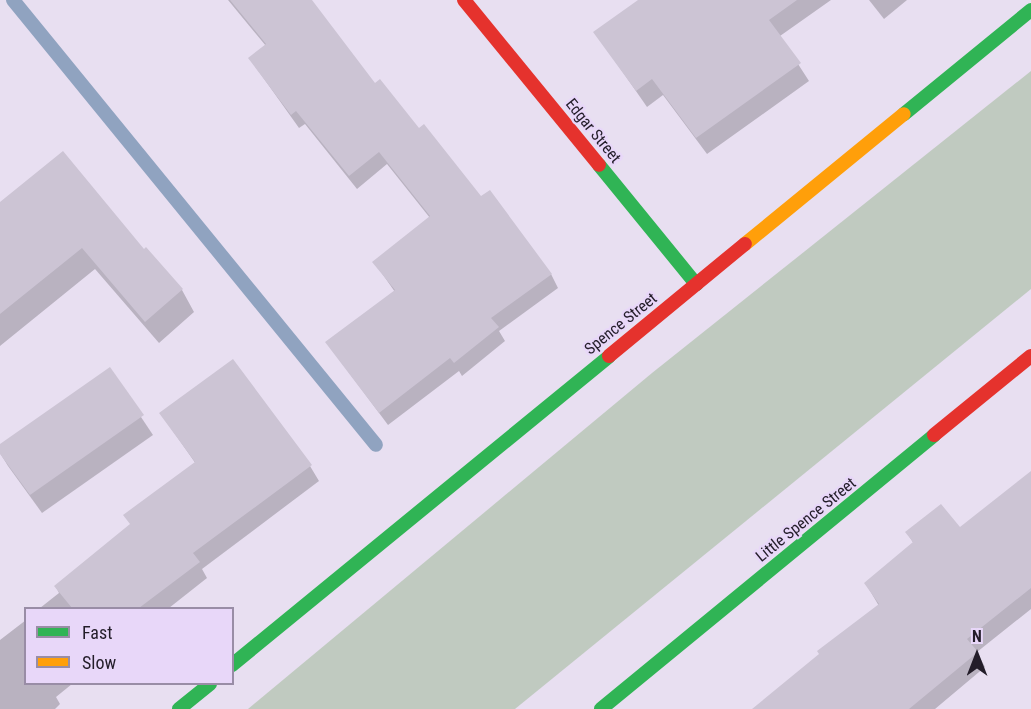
<!DOCTYPE html>
<html>
<head>
<meta charset="utf-8">
<style>
  body { margin:0 }
  #map { position:relative; width:1031px; height:709px; overflow:hidden; background:#e8dff1; font-family:"Roboto Condensed",sans-serif }
  div>[style] { position:absolute }
  [style*='--x'] { left:calc(var(--x)*1px); top:calc(var(--y)*1px); width:calc(var(--w)*1px); rotate:calc(var(--a)*1deg) }
  .green>* { inset:0; background:#c0cac0 }
  .shadow>* { inset:0; background:#0003 }
  .stream>* { height:14px; margin:-7px; padding:0 7px; transform-origin:7px; border-radius:7px; background:#90a3c0 }
  .building>* { inset:0; background:#ccc4d4 }
  .fast>* { height:14px; margin:-7px; padding:0 7px; transform-origin:7px; border-radius:7px; background:#30b455 }
  .slow>* { height:14px; margin:-7px; padding:0 7px; transform-origin:7px; border-radius:7px; background:#ff9f0a }
  .jam>* { height:14px; margin:-7px; padding:0 7px; transform-origin:7px; border-radius:7px; background:#e5322d }
  span { translate:-50% -50%; white-space:nowrap; text-align:center; line-height:1.15; -webkit-text-stroke:4.5px #e8d7f9; paint-order:stroke }
  .street-label { font-size:16px; color:#231d29 }
  .legend { position:absolute; left:24px; top:607px; width:210px; height:78px; box-sizing:border-box; background:#e8d7f9; border:2px solid #998da6; margin:0; padding:8px 10px; list-style:none; font-size:18px; color:#231d29 }
  .legend li { display:flex; align-items:center; gap:12px; height:30px }
  .legend b { width:30px; border:2px solid #998da6 }
  .north { position:absolute; left:947px; top:625px; width:60px; height:60px; -webkit-text-stroke:4px #e8d7f9; paint-order:stroke; rotate:0deg; font-size:16px; font-weight:700; line-height:24px; text-align:center; color:#231d29 }
  .north::after { content:''; display:block; margin:auto; width:21px; height:27px; background:#231d29; clip-path:polygon(50% 0,100% 100%,50% 72%,0 100%) }
</style>
</head>
<body>
<div id="map">
  <div class="green">
    <i style="clip-path:polygon(1031px 71px,1031px 289px,515px 709px,248px 709px,652px 373px)"></i>
  </div>
  <div class="shadow">
    <i style="clip-path:polygon(228px 0,308px 0,375px 85px,551px 274px,558px 288px,499px 331px,505px 341px,462px 376px,459px 371px,388px 425px,327px 343px,395px 292px,374px 262px,430px 218px,387px 164px,357px 189px,305px 124px,299px 128px,250px 59px,266px 46px)"></i>
    <i style="clip-path:polygon(641px 0,831px 0,780px 36px,809px 81px,707px 154px,663px 95px,647px 107px,595px 32px)"></i>
    <i style="clip-path:polygon(869px 0,907px 0,884px 19px)"></i>
    <i style="clip-path:polygon(0 204px,182px 290px,194px 312px,159px 343px,95px 269px,0 346px)"></i>
    <i style="clip-path:polygon(109px 369px,153px 435px,42px 513px,8px 466px,0 453px,0 446px)"></i>
    <i style="clip-path:polygon(161px 414px,310px 466px,319px 481px,202px 569px,207px 578px,169px 608px,40px 608px,59px 593px,56px 587px,131px 525px,125px 515px,196px 464px)"></i>
    <i style="clip-path:polygon(1031px 473px,1031px 609px,977px 652px,985px 667px,935px 709px,755px 709px,879px 606px,866px 584px,914px 544px,907px 533px,959px 530px)"></i>
    <i style="clip-path:polygon(26px 620px,26px 684px,72px 684px,56px 697px,60px 704px,55px 709px,0 709px,0 640px)"></i>
  </div>
  <div class="stream">
    <i style="--x:13;--y:0;--w:574;--a:50.79"></i>
  </div>
  <div class="building">
    <i style="clip-path:polygon(230px 0,312px 0,375px 83px,380px 79px,419px 128px,424px 124px,481px 196px,490px 190px,552px 274px,491px 318px,499px 327px,454px 363px,450px 358px,379px 413px,325px 342px,395px 290px,372px 262px,430px 216px,379px 152px,349px 176px,296px 111px,291px 115px,248px 58px,266px 44px)"></i>
    <i style="clip-path:polygon(638px 0,797px 0,769px 20px,801px 63px,696px 138px,652px 79px,636px 91px,593px 32px)"></i>
    <i style="clip-path:polygon(63px 151px,144px 249px,146px 247px,183px 289px,145px 322px,82px 248px,0 314px,0 202px)"></i>
    <i style="clip-path:polygon(233px 359px,312px 465px,193px 553px,200px 562px,139px 608px,72px 608px,54px 586px,130px 524px,123px 515px,195px 462px,159px 413px)"></i>
    <i style="clip-path:polygon(110px 367px,144px 415px,30px 495px,0 454px,0 444px)"></i>
    <i style="clip-path:polygon(1031px 471px,1031px 588px,967px 639px,978px 652px,909px 709px,752px 709px,819px 654px,817px 651px,879px 604px,864px 583px,913px 542px,905px 532px,941px 504px,960px 527px)"></i>
  </div>
  <div class="fast">
    <i style="--x:904;--y:114;--w:164;--a:-39.3"></i>
    <i style="--x:599;--y:165;--w:154;--a:50.8"></i>
    <i style="--x:232;--y:665;--w:487;--a:-39.3"></i>
    <i style="--x:179;--y:709;--w:40;--a:-39"></i>
    <i style="--x:601;--y:709;--w:431;--a:-39.4"></i>
  </div>
  <div class="slow">
    <i style="--x:745;--y:244;--w:205;--a:-39.3"></i>
  </div>
  <div class="jam">
    <i style="--x:464;--y:0;--w:213;--a:50.7"></i>
    <i style="--x:609;--y:356;--w:176;--a:-39.5"></i>
    <i style="--x:934;--y:435;--w:125;--a:-39.2"></i>
  </div>
  <div class="street-label">
    <span style="left:593px;top:131px;rotate:51deg">Edgar Street</span>
    <span style="left:621px;top:324px;rotate:-39deg">Spence Street</span>
    <span style="left:806px;top:520px;rotate:-39deg">Little Spence Street</span>
  </div>
  <ul class="legend">
  <li><b style="height:8px;background:#30b455"></b>Fast</li>
  <li><b style="height:8px;background:#ff9f0a"></b>Slow</li>
  </ul>
  <div class="north">N</div>
</div>
</body>
</html>
